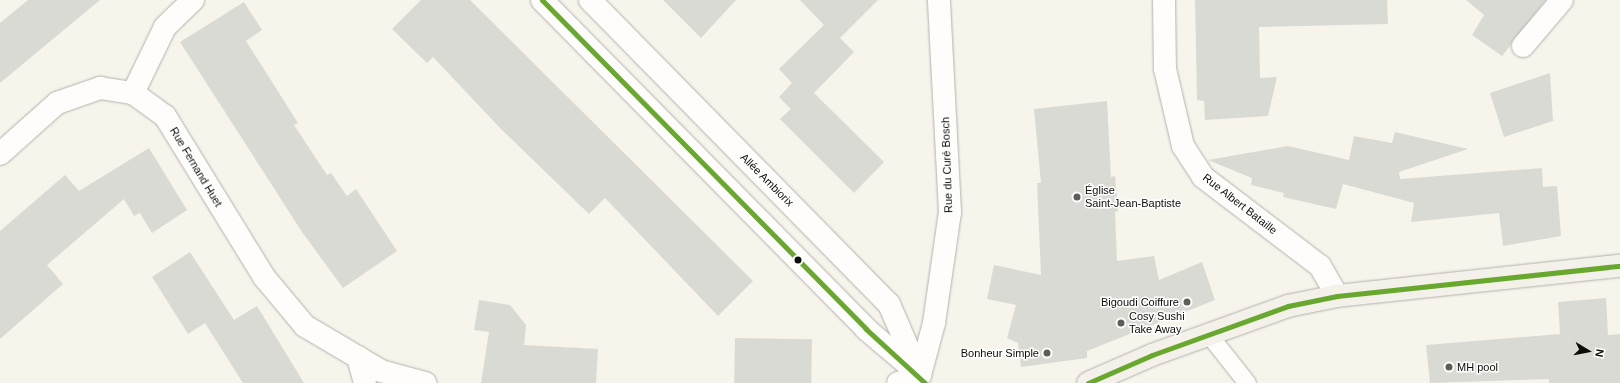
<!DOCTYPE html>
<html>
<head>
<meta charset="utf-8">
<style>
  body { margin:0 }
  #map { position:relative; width:1620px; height:383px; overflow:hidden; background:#f6f4eb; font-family:Arial,sans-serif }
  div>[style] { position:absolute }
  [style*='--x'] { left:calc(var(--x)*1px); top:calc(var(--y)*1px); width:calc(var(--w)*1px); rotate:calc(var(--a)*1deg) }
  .building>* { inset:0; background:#dadad4; transform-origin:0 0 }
  .roads { filter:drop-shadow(0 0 1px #b3b2ac) drop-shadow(0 0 1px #b3b2ac) }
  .service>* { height:17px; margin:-8.5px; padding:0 8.5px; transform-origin:8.5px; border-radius:8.5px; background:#fefdfc }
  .minor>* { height:22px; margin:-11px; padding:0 11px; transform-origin:11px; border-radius:11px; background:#fefdfc }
  .primary>* { height:22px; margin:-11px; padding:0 11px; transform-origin:11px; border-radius:11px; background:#f4f0ea }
  .bus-1>* { height:5px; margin:-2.5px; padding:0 2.5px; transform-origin:2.5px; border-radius:2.5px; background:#69a82f }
  .dots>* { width:11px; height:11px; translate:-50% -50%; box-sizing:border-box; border:2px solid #fff; border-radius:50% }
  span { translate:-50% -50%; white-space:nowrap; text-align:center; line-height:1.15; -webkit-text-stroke:3px #fff; paint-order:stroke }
  .street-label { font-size:11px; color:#0d0c07 }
  .poi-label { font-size:11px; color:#0d0c07 }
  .left { translate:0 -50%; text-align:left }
  .right { translate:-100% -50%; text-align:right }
  .north { position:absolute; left:1568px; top:331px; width:40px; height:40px; -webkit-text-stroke:3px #fff; paint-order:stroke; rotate:100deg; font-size:11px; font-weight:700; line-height:16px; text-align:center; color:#0d0c07 }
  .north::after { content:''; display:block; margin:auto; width:14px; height:18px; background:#0d0c07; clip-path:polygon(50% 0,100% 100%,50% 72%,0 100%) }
</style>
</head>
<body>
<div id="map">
  <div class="building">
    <i style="clip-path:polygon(28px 0,100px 0,0 83px,0 23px)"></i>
    <i style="clip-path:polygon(421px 0,470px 0,753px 281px,718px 316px,605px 198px,589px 214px,500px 128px,433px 57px,427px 63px,392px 29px)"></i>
    <i style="clip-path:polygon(663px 0,736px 0,701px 38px)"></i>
    <i style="clip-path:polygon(800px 0,878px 0,840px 38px,854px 52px,814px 93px,884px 162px,854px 193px,780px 119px,791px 109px,779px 97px,792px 83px,779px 69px,824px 25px)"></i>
    <i style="clip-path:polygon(1195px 0,1387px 0,1388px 24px,1259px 27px,1260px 78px,1277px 77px,1268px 116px,1205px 120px,1204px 101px,1197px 100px)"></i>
    <i style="clip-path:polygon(1466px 0,1546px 0,1502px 56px,1472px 35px,1484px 15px)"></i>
    <i style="clip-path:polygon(244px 2px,262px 30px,246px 41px,298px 123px,294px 125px,327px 175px,331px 173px,347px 196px,356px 189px,397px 251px,343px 288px,302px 232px,180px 42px)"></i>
    <i style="clip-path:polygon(1550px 73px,1553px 121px,1504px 137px,1490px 93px)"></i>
    <i style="clip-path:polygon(1107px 101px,1111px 177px,1115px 176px,1118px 211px,1115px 212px,1117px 261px,1154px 256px,1159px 280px,1202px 262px,1215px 300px,1087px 351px,1087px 358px,1021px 367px,1018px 343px,1007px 338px,1016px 305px,987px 299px,994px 265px,1041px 275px,1037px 183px,1041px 183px,1034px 109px)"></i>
    <i style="clip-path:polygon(1395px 132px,1468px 149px,1399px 172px,1400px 179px,1542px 168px,1543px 187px,1557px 186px,1561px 236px,1503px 246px,1499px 213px,1411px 222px,1414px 203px,1343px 184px,1336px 209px,1283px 197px,1284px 193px,1251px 185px,1252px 178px,1208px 160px,1288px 146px,1349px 160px,1354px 136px,1392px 143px)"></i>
    <i style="clip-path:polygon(149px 148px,187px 210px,152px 233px,140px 213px,134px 216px,124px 199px,47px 265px,63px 284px,0 339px,0 231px,65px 175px,79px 191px)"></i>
    <i style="clip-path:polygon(190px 252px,234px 320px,257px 306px,304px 383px,243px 383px,205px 323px,188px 334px,152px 277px)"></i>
    <i style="clip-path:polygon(1606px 298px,1608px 335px,1620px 334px,1620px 383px,1549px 383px,1549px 379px,1430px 383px,1426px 345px,1560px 334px,1558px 302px)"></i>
    <i style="clip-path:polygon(479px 300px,510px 305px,526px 325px,524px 345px,598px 349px,596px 383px,481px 383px,489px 332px,474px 330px)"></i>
    <i style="left:735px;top:338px;width:77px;height:45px;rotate:1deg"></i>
  </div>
  <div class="roads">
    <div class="service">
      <i style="--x:1209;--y:335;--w:61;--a:51.6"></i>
    </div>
    <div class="minor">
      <i style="--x:542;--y:0;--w:462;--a:45.4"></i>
      <i style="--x:866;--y:329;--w:71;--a:40.4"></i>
      <i style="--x:590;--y:0;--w:426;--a:45.5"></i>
      <i style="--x:889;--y:304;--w:73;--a:66.6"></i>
      <i style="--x:1164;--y:0;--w:69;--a:89.2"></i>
      <i style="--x:1165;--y:69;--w:79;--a:76.8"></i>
      <i style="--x:1183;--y:146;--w:37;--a:57"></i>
      <i style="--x:1203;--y:177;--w:147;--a:37.3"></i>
      <i style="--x:1320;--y:266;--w:34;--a:60"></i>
      <i style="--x:1523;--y:46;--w:60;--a:-49.7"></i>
      <i style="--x:133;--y:93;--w:73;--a:-64.1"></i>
      <i style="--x:165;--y:27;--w:39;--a:-44"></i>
      <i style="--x:0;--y:154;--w:76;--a:-41.8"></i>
      <i style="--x:57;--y:103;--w:46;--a:-19.2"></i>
      <i style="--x:100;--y:88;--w:33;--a:9"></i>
      <i style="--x:133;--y:93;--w:39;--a:36"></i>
      <i style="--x:165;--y:116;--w:189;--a:58.4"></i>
      <i style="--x:264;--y:277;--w:64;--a:50.1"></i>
      <i style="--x:305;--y:326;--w:88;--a:30.6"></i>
      <i style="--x:381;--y:371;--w:46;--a:15.3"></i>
      <i style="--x:358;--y:357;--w:27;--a:75"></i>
      <i style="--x:920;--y:375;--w:54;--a:-74.9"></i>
      <i style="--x:934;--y:323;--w:112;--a:-81.8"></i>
      <i style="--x:950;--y:212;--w:212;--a:-93"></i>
      <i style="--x:898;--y:383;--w:23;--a:-20"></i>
    </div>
    <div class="primary">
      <i style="--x:1088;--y:383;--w:70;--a:-23.6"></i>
      <i style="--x:1152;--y:355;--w:145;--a:-19.8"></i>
      <i style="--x:1288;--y:306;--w:50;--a:-11.5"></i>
      <i style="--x:1337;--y:296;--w:285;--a:-6.1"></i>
    </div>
  </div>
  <div class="bus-1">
    <i style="--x:542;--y:0;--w:462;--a:45.4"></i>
    <i style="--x:866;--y:329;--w:80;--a:42.5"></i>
    <i style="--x:1088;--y:383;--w:70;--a:-23.6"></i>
    <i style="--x:1152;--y:355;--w:145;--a:-19.8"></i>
    <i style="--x:1288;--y:306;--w:50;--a:-11.5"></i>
    <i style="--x:1337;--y:296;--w:285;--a:-6.1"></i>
  </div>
  <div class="dots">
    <i style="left:1077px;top:197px;background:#5f5d57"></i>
    <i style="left:798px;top:260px;background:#0d0c07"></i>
    <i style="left:1187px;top:302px;background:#5f5d57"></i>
    <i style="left:1121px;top:323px;background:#5f5d57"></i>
    <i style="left:1047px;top:353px;background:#5f5d57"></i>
    <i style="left:1449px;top:367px;background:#5f5d57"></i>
  </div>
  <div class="street-label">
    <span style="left:947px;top:165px;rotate:-92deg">Rue du Curé Bosch</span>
    <span style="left:196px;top:167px;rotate:59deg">Rue Fernand Huet</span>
    <span style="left:767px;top:180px;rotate:45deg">Allée Ambiorix</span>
    <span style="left:1240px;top:204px;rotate:38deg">Rue Albert Bataille</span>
  </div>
  <div class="poi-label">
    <span class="left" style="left:1085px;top:197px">Église<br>Saint-Jean-Baptiste</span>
    <span class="right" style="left:1179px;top:302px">Bigoudi Coiffure</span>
    <span class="left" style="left:1129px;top:323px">Cosy Sushi<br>Take Away</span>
    <span class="right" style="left:1039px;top:353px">Bonheur Simple</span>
    <span class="left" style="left:1457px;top:367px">MH pool</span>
  </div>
  <div class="north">N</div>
</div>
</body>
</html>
